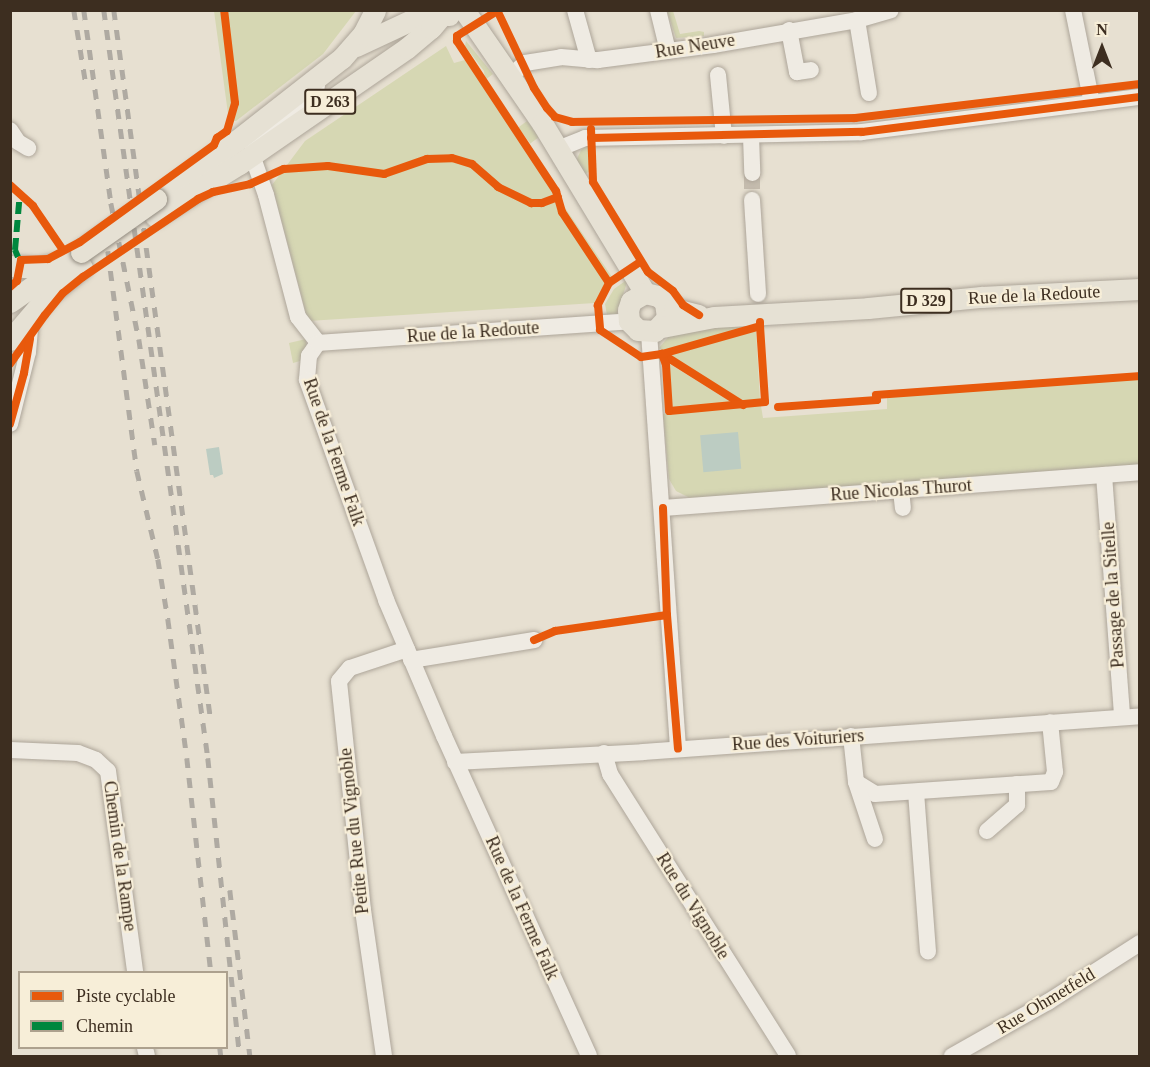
<!DOCTYPE html>
<html>
<head>
<meta charset="utf-8">
<style>
  body { margin:0 }
  #map { position:relative; width:1150px; height:1067px; overflow:hidden; background:#e7e0d1; font-family:Georgia,serif }
  div>[style] { position:absolute }
  [style*='--x'] { left:calc(var(--x)*1px); top:calc(var(--y)*1px); width:calc(var(--w)*1px); rotate:calc(var(--a)*1deg) }
  .green>* { inset:0; background:#d6d7b3; transform-origin:0 0 }
  .water>* { inset:0; background:#bcccc2; transform-origin:0 0 }
  .minor-tunnel>* { height:16px; margin-top:-8px; transform-origin:0; background:repeating-linear-gradient(90deg,#c5bcae 0 16px,transparent 0 24px) }
  .roads { filter:drop-shadow(0 0 2px #ada599) drop-shadow(0 0 2px #ada599) }
  .minor>* { height:16px; margin:-8px; padding:0 8px; transform-origin:8px; border-radius:8px; background:#efebe3 }
  .major>* { height:21px; margin:-10.5px; padding:0 10.5px; transform-origin:10.5px; border-radius:10.5px; background:#e6e1d4 }
  .rail>* { height:4.5px; margin-top:-2.25px; transform-origin:0; background:repeating-linear-gradient(90deg,#afaaa2 0 10px,transparent 0 20px) }
  .bridges { filter:drop-shadow(0 0 2px #928b80) drop-shadow(0 0 2px #928b80) }
  .major-bridge>* { height:21px; margin:-10.5px; padding:0 10.5px; transform-origin:10.5px; border-radius:10.5px; background:#e6e1d4 }
  .quiet>* { height:6px; margin-top:-3px; transform-origin:0; background:repeating-linear-gradient(90deg,#00873e 0 12px,transparent 0 18px) }
  .cycleway>* { height:8px; margin:-4px; padding:0 4px; transform-origin:4px; border-radius:4px; background:#e8590c }
  span { translate:-50% -50%; white-space:nowrap; text-align:center; line-height:1.15; -webkit-text-stroke:4.5px #f7eed8; paint-order:stroke }
  .shield-label span { padding:2px 4px; background:#f7eed8; border:2px solid; border-radius:4px; -webkit-text-stroke-width:0 }
  .shield-label { font-size:16px; color:#3d2e20; font-weight:700 }
  .street-label { font-size:18px; color:#3d2e20 }
  .frame { position:absolute; inset:0; border:12px solid #3d2e20; pointer-events:none }
  .legend { position:absolute; left:18px; top:971px; width:210px; height:78px; box-sizing:border-box; background:#f7eed8; border:2px solid #ada18e; margin:0; padding:8px 10px; list-style:none; font-size:18px; color:#3d2e20 }
  .legend li { display:flex; align-items:center; gap:12px; height:30px }
  .legend b { width:30px; border:2px solid #ada18e }
  .north { position:absolute; left:1072px; top:18px; width:60px; height:60px; -webkit-text-stroke:4px #f7eed8; paint-order:stroke; rotate:0deg; font-size:16px; font-weight:700; line-height:24px; text-align:center; color:#3d2e20 }
  .north::after { content:''; display:block; margin:auto; width:21px; height:27px; background:#3d2e20; clip-path:polygon(50% 0,100% 100%,50% 72%,0 100%) }
</style>
</head>
<body>
<div id="map">
  <div class="green">
    <i style="clip-path:polygon(214px 11px,214px 10px,356px 11px,323px 54px,236px 121px,229px 121px)"></i>
    <i style="clip-path:polygon(667px 11px,673px 11px,680px 34px,699px 31px,704px 32px,704px 36px,676px 38px)"></i>
    <i style="clip-path:polygon(466px 41px,493px 74px,485px 80px,484px 71px,465px 46px)"></i>
    <i style="clip-path:polygon(446px 46px,454px 63px,465px 60px,612px 277px,595px 303px,308px 321px,272px 185px,305px 141px)"></i>
    <i style="left:527px;top:121px;width:20px;height:11px;rotate:53deg"></i>
    <i style="clip-path:polygon(588px 145px,590px 171px,579px 178px,575px 164px,577px 159px,581px 150px)"></i>
    <i style="clip-path:polygon(628px 279px,617px 314px,607px 315px,605px 304px,614px 289px)"></i>
    <i style="clip-path:polygon(756px 322px,756px 326px,662px 351px,659px 348px,674px 330px)"></i>
    <i style="clip-path:polygon(756px 330px,760px 400px,742px 401px,668px 355px)"></i>
    <i style="clip-path:polygon(306px 339px,306px 347px,300px 361px,293px 363px,289px 343px)"></i>
    <i style="clip-path:polygon(668px 363px,734px 404px,672px 408px)"></i>
    <i style="clip-path:polygon(1139px 379px,1139px 466px,690px 498px,676px 491px,669px 479px,663px 414px,761px 406px,763px 418px,887px 409px,887px 397px)"></i>
  </div>
  <div class="water">
    <i style="left:738px;top:432px;width:37px;height:38px;rotate:85deg"></i>
    <i style="clip-path:polygon(219px 447px,223px 474px,214px 478px,213px 475px,210px 475px,206px 449px)"></i>
  </div>
  <div class="minor-tunnel">
    <i style="--x:752;--y:173;--w:27;--a:90"></i>
  </div>
  <div class="roads">
    <div class="minor">
      <i style="--x:575;--y:10;--w:52;--a:74.4"></i>
      <i style="--x:658;--y:10;--w:42;--a:76.3"></i>
      <i style="--x:1073;--y:10;--w:95;--a:78.5"></i>
      <i style="--x:857;--y:20;--w:74;--a:80.7"></i>
      <i style="--x:789;--y:30;--w:43;--a:79.2"></i>
      <i style="--x:797;--y:72;--w:14;--a:-8"></i>
      <i style="--x:718;--y:75;--w:61;--a:84.4"></i>
      <i style="--x:514;--y:85;--w:12;--a:-90"></i>
      <i style="--x:514;--y:73;--w:15;--a:-42"></i>
      <i style="--x:525;--y:63;--w:36;--a:-9"></i>
      <i style="--x:561;--y:57;--w:37;--a:5"></i>
      <i style="--x:598;--y:60;--w:116;--a:-7.4"></i>
      <i style="--x:713;--y:45;--w:146;--a:-9.8"></i>
      <i style="--x:857;--y:20;--w:35;--a:-16"></i>
      <i style="--x:317;--y:86;--w:25;--a:132"></i>
      <i style="--x:300;--y:105;--w:59;--a:141.2"></i>
      <i style="--x:254;--y:142;--w:13;--a:99"></i>
      <i style="--x:252;--y:155;--w:42;--a:70.7"></i>
      <i style="--x:266;--y:195;--w:126;--a:75.3"></i>
      <i style="--x:298;--y:317;--w:33;--a:52"></i>
      <i style="--x:10;--y:130;--w:14;--a:56"></i>
      <i style="--x:18;--y:142;--w:12;--a:31"></i>
      <i style="--x:751;--y:136;--w:37;--a:88"></i>
      <i style="--x:558;--y:149;--w:29;--a:-22"></i>
      <i style="--x:585;--y:138;--w:277;--a:-1.2"></i>
      <i style="--x:862;--y:132;--w:280;--a:-7.2"></i>
      <i style="--x:752;--y:200;--w:94;--a:86.3"></i>
      <i style="--x:649;--y:333;--w:417;--a:86"></i>
      <i style="--x:318;--y:343;--w:16;--a:125"></i>
      <i style="--x:309;--y:356;--w:24;--a:95"></i>
      <i style="--x:307;--y:380;--w:234;--a:70.2"></i>
      <i style="--x:386;--y:600;--w:148;--a:66.9"></i>
      <i style="--x:444;--y:736;--w:351;--a:65.6"></i>
      <i style="--x:318;--y:343;--w:312;--a:-4"></i>
      <i style="--x:10;--y:424;--w:74;--a:-76"></i>
      <i style="--x:28;--y:352;--w:34;--a:-85"></i>
      <i style="--x:1104;--y:475;--w:242;--a:85.7"></i>
      <i style="--x:901;--y:490;--w:18;--a:84"></i>
      <i style="--x:663;--y:508;--w:478;--a:-4.3"></i>
      <i style="--x:411;--y:660;--w:125;--a:-9.2"></i>
      <i style="--x:851;--y:736;--w:46;--a:83.8"></i>
      <i style="--x:856;--y:782;--w:22;--a:32"></i>
      <i style="--x:875;--y:794;--w:176;--a:-3.9"></i>
      <i style="--x:1051;--y:782;--w:11;--a:-68"></i>
      <i style="--x:1055;--y:772;--w:50;--a:-95.7"></i>
      <i style="--x:10;--y:750;--w:68;--a:2.5"></i>
      <i style="--x:78;--y:753;--w:19;--a:21"></i>
      <i style="--x:96;--y:760;--w:16;--a:43"></i>
      <i style="--x:108;--y:771;--w:203;--a:82.3"></i>
      <i style="--x:604;--y:753;--w:22;--a:74"></i>
      <i style="--x:610;--y:774;--w:333;--a:57.7"></i>
      <i style="--x:455;--y:762;--w:188;--a:-3"></i>
      <i style="--x:643;--y:752;--w:498;--a:-4.1"></i>
      <i style="--x:856;--y:782;--w:60;--a:71.6"></i>
      <i style="--x:916;--y:792;--w:160;--a:85.7"></i>
      <i style="--x:987;--y:831;--w:40;--a:-41"></i>
      <i style="--x:1017;--y:805;--w:21;--a:-90"></i>
      <i style="--x:145;--y:1048;--w:8;--a:76"></i>
      <i style="--x:384;--y:1056;--w:148;--a:-98.2"></i>
      <i style="--x:363;--y:910;--w:230;--a:-96"></i>
      <i style="--x:339;--y:681;--w:17;--a:-50"></i>
      <i style="--x:350;--y:668;--w:60;--a:-18.4"></i>
      <i style="--x:952;--y:1056;--w:110;--a:-29.4"></i>
      <i style="--x:1048;--y:1002;--w:109;--a:-32.7"></i>
    </div>
    <div class="major">
      <i style="--x:464;--y:10;--w:137;--a:55.4"></i>
      <i style="--x:542;--y:123;--w:199;--a:58.8"></i>
      <i style="--x:356;--y:46;--w:66;--a:-25"></i>
      <i style="--x:416;--y:18;--w:18;--a:-13"></i>
      <i style="--x:434;--y:14;--w:15;--a:4"></i>
      <i style="--x:165;--y:193;--w:88;--a:-36.2"></i>
      <i style="--x:236;--y:141;--w:135;--a:-38.1"></i>
      <i style="--x:342;--y:58;--w:32;--a:-49"></i>
      <i style="--x:363;--y:34;--w:27;--a:-63"></i>
      <i style="--x:155;--y:216;--w:99;--a:-31.8"></i>
      <i style="--x:239;--y:164;--w:204;--a:-34.6"></i>
      <i style="--x:407;--y:48;--w:31;--a:-40"></i>
      <i style="--x:431;--y:28;--w:23;--a:-50"></i>
      <i style="--x:10;--y:266;--w:28;--a:4"></i>
      <i style="--x:38;--y:268;--w:19;--a:-12"></i>
      <i style="--x:10;--y:302;--w:80;--a:-34.9"></i>
      <i style="--x:665;--y:303;--w:15;--a:82"></i>
      <i style="--x:667;--y:318;--w:18;--a:133"></i>
      <i style="--x:655;--y:331;--w:17;--a:-177"></i>
      <i style="--x:638;--y:330;--w:13;--a:-135"></i>
      <i style="--x:629;--y:321;--w:11;--a:-95"></i>
      <i style="--x:628;--y:310;--w:9;--a:-72"></i>
      <i style="--x:631;--y:301;--w:16;--a:-30"></i>
      <i style="--x:645;--y:293;--w:13;--a:13"></i>
      <i style="--x:658;--y:296;--w:21;--a:39"></i>
      <i style="--x:674;--y:309;--w:25;--a:14"></i>
      <i style="--x:662;--y:327;--w:53;--a:-10.9"></i>
      <i style="--x:714;--y:317;--w:154;--a:-3.3"></i>
      <i style="--x:868;--y:308;--w:114;--a:-5.6"></i>
      <i style="--x:981;--y:297;--w:159;--a:-2.9"></i>
      <i style="--x:10;--y:340;--w:62;--a:-49.6"></i>
      <i style="--x:50;--y:293;--w:41;--a:-39.1"></i>
    </div>
  </div>
  <div class="rail">
    <i style="--x:74;--y:10;--w:75;--a:80.8"></i>
    <i style="--x:84;--y:10;--w:195;--a:82"></i>
    <i style="--x:111;--y:203;--w:139;--a:78.4"></i>
    <i style="--x:139;--y:339;--w:107;--a:81.4"></i>
    <i style="--x:104;--y:10;--w:755;--a:82.08"></i>
    <i style="--x:208;--y:758;--w:300;--a:83.9"></i>
    <i style="--x:114;--y:10;--w:711;--a:82.23"></i>
    <i style="--x:108;--y:251;--w:222;--a:82.5"></i>
    <i style="--x:137;--y:471;--w:90;--a:76.6"></i>
    <i style="--x:158;--y:559;--w:61;--a:80.5"></i>
    <i style="--x:168;--y:619;--w:140;--a:82.2"></i>
    <i style="--x:187;--y:758;--w:215;--a:83.6"></i>
    <i style="--x:230;--y:890;--w:167;--a:83.1"></i>
    <i style="--x:220;--y:1048;--w:8;--a:83"></i>
  </div>
  <div class="bridges">
    <div class="major-bridge">
      <i style="--x:81;--y:252;--w:92;--a:-35.2"></i>
    </div>
  </div>
  <div class="quiet">
    <i style="--x:18;--y:257;--w:8;--a:-113"></i>
    <i style="--x:15;--y:250;--w:58;--a:-85.1"></i>
  </div>
  <div class="cycleway">
    <i style="--x:497;--y:10;--w:86;--a:64.6"></i>
    <i style="--x:534;--y:88;--w:24;--a:57"></i>
    <i style="--x:547;--y:108;--w:12;--a:48"></i>
    <i style="--x:555;--y:117;--w:18;--a:16"></i>
    <i style="--x:572;--y:122;--w:283;--a:-0.8"></i>
    <i style="--x:855;--y:118;--w:287;--a:-6.8"></i>
    <i style="--x:497;--y:11;--w:47;--a:148"></i>
    <i style="--x:457;--y:36;--w:5;--a:90"></i>
    <i style="--x:457;--y:41;--w:180;--a:56.6"></i>
    <i style="--x:556;--y:191;--w:22;--a:74"></i>
    <i style="--x:562;--y:212;--w:85;--a:56.5"></i>
    <i style="--x:591;--y:129;--w:53;--a:87.8"></i>
    <i style="--x:593;--y:182;--w:105;--a:58.6"></i>
    <i style="--x:648;--y:272;--w:31;--a:37"></i>
    <i style="--x:673;--y:291;--w:17;--a:54"></i>
    <i style="--x:683;--y:305;--w:19;--a:32"></i>
    <i style="--x:591;--y:138;--w:271;--a:-1.3"></i>
    <i style="--x:862;--y:132;--w:280;--a:-7.2"></i>
    <i style="--x:10;--y:185;--w:31;--a:42"></i>
    <i style="--x:33;--y:206;--w:53;--a:55.7"></i>
    <i style="--x:640;--y:262;--w:37;--a:146"></i>
    <i style="--x:609;--y:283;--w:25;--a:117"></i>
    <i style="--x:598;--y:305;--w:25;--a:85"></i>
    <i style="--x:600;--y:330;--w:49;--a:33.4"></i>
    <i style="--x:641;--y:357;--w:21;--a:-8"></i>
    <i style="--x:662;--y:354;--w:96;--a:32.2"></i>
    <i style="--x:10;--y:287;--w:9;--a:-41"></i>
    <i style="--x:17;--y:281;--w:21;--a:-79"></i>
    <i style="--x:21;--y:260;--w:27;--a:-2"></i>
    <i style="--x:48;--y:259;--w:36;--a:-28"></i>
    <i style="--x:80;--y:242;--w:165;--a:-35.9"></i>
    <i style="--x:214;--y:145;--w:8;--a:-67"></i>
    <i style="--x:217;--y:138;--w:12;--a:-35"></i>
    <i style="--x:227;--y:131;--w:29;--a:-74"></i>
    <i style="--x:235;--y:103;--w:94;--a:-96.7"></i>
    <i style="--x:760;--y:322;--w:4;--a:90"></i>
    <i style="--x:760;--y:326;--w:76;--a:86.2"></i>
    <i style="--x:765;--y:402;--w:96;--a:174.6"></i>
    <i style="--x:669;--y:411;--w:46;--a:-93.7"></i>
    <i style="--x:666;--y:365;--w:12;--a:-110"></i>
    <i style="--x:662;--y:354;--w:102;--a:-15.9"></i>
    <i style="--x:10;--y:364;--w:60;--a:-54.5"></i>
    <i style="--x:45;--y:315;--w:28;--a:-51"></i>
    <i style="--x:63;--y:293;--w:26;--a:-39"></i>
    <i style="--x:83;--y:277;--w:139;--a:-34.1"></i>
    <i style="--x:198;--y:199;--w:17;--a:-25"></i>
    <i style="--x:213;--y:192;--w:38;--a:-12"></i>
    <i style="--x:250;--y:184;--w:37;--a:-24"></i>
    <i style="--x:284;--y:169;--w:44;--a:-3.9"></i>
    <i style="--x:328;--y:166;--w:57;--a:8.1"></i>
    <i style="--x:384;--y:174;--w:46;--a:-19.2"></i>
    <i style="--x:427;--y:159;--w:25;--a:-2"></i>
    <i style="--x:452;--y:158;--w:21;--a:17"></i>
    <i style="--x:472;--y:164;--w:35;--a:41"></i>
    <i style="--x:498;--y:187;--w:37;--a:26"></i>
    <i style="--x:531;--y:203;--w:11;--a:0"></i>
    <i style="--x:542;--y:203;--w:17;--a:-21"></i>
    <i style="--x:778;--y:407;--w:99;--a:-4"></i>
    <i style="--x:877;--y:400;--w:5;--a:-101"></i>
    <i style="--x:876;--y:395;--w:265;--a:-4.1"></i>
    <i style="--x:10;--y:424;--w:53;--a:-74.6"></i>
    <i style="--x:24;--y:373;--w:35;--a:-80"></i>
    <i style="--x:663;--y:508;--w:107;--a:87.9"></i>
    <i style="--x:667;--y:615;--w:134;--a:85.3"></i>
    <i style="--x:534;--y:640;--w:23;--a:-23"></i>
    <i style="--x:555;--y:631;--w:113;--a:-8.1"></i>
  </div>
  <div class="shield-label">
    <span style="left:330px;top:102px">D 263</span>
    <span style="left:926px;top:301px">D 329</span>
  </div>
  <div class="street-label">
    <span style="left:695px;top:46px;rotate:-9deg">Rue Neuve</span>
    <span style="left:1034px;top:295px;rotate:-3deg">Rue de la Redoute</span>
    <span style="left:473px;top:332px;rotate:-4deg">Rue de la Redoute</span>
    <span style="left:334px;top:452px;rotate:71deg">Rue de la Ferme Falk</span>
    <span style="left:901px;top:490px;rotate:-4deg">Rue Nicolas Thurot</span>
    <span style="left:1113px;top:595px;rotate:-94deg">Passage de la Sitelle</span>
    <span style="left:798px;top:740px;rotate:-4deg">Rue des Voituriers</span>
    <span style="left:354px;top:831px;rotate:-96deg">Petite Rue du Vignoble</span>
    <span style="left:120px;top:856px;rotate:82deg">Chemin de la Rampe</span>
    <span style="left:693px;top:906px;rotate:58deg">Rue du Vignoble</span>
    <span style="left:522px;top:908px;rotate:66deg">Rue de la Ferme Falk</span>
    <span style="left:1046px;top:1001px;rotate:-31deg">Rue Ohmetfeld</span>
  </div>
  <div class="frame"></div>
  <ul class="legend">
  <li><b style="height:8px;background:#e8590c"></b>Piste cyclable</li>
  <li><b style="height:8px;background:#00873e"></b>Chemin</li>
  </ul>
  <div class="north">N</div>
</div>
</body>
</html>
